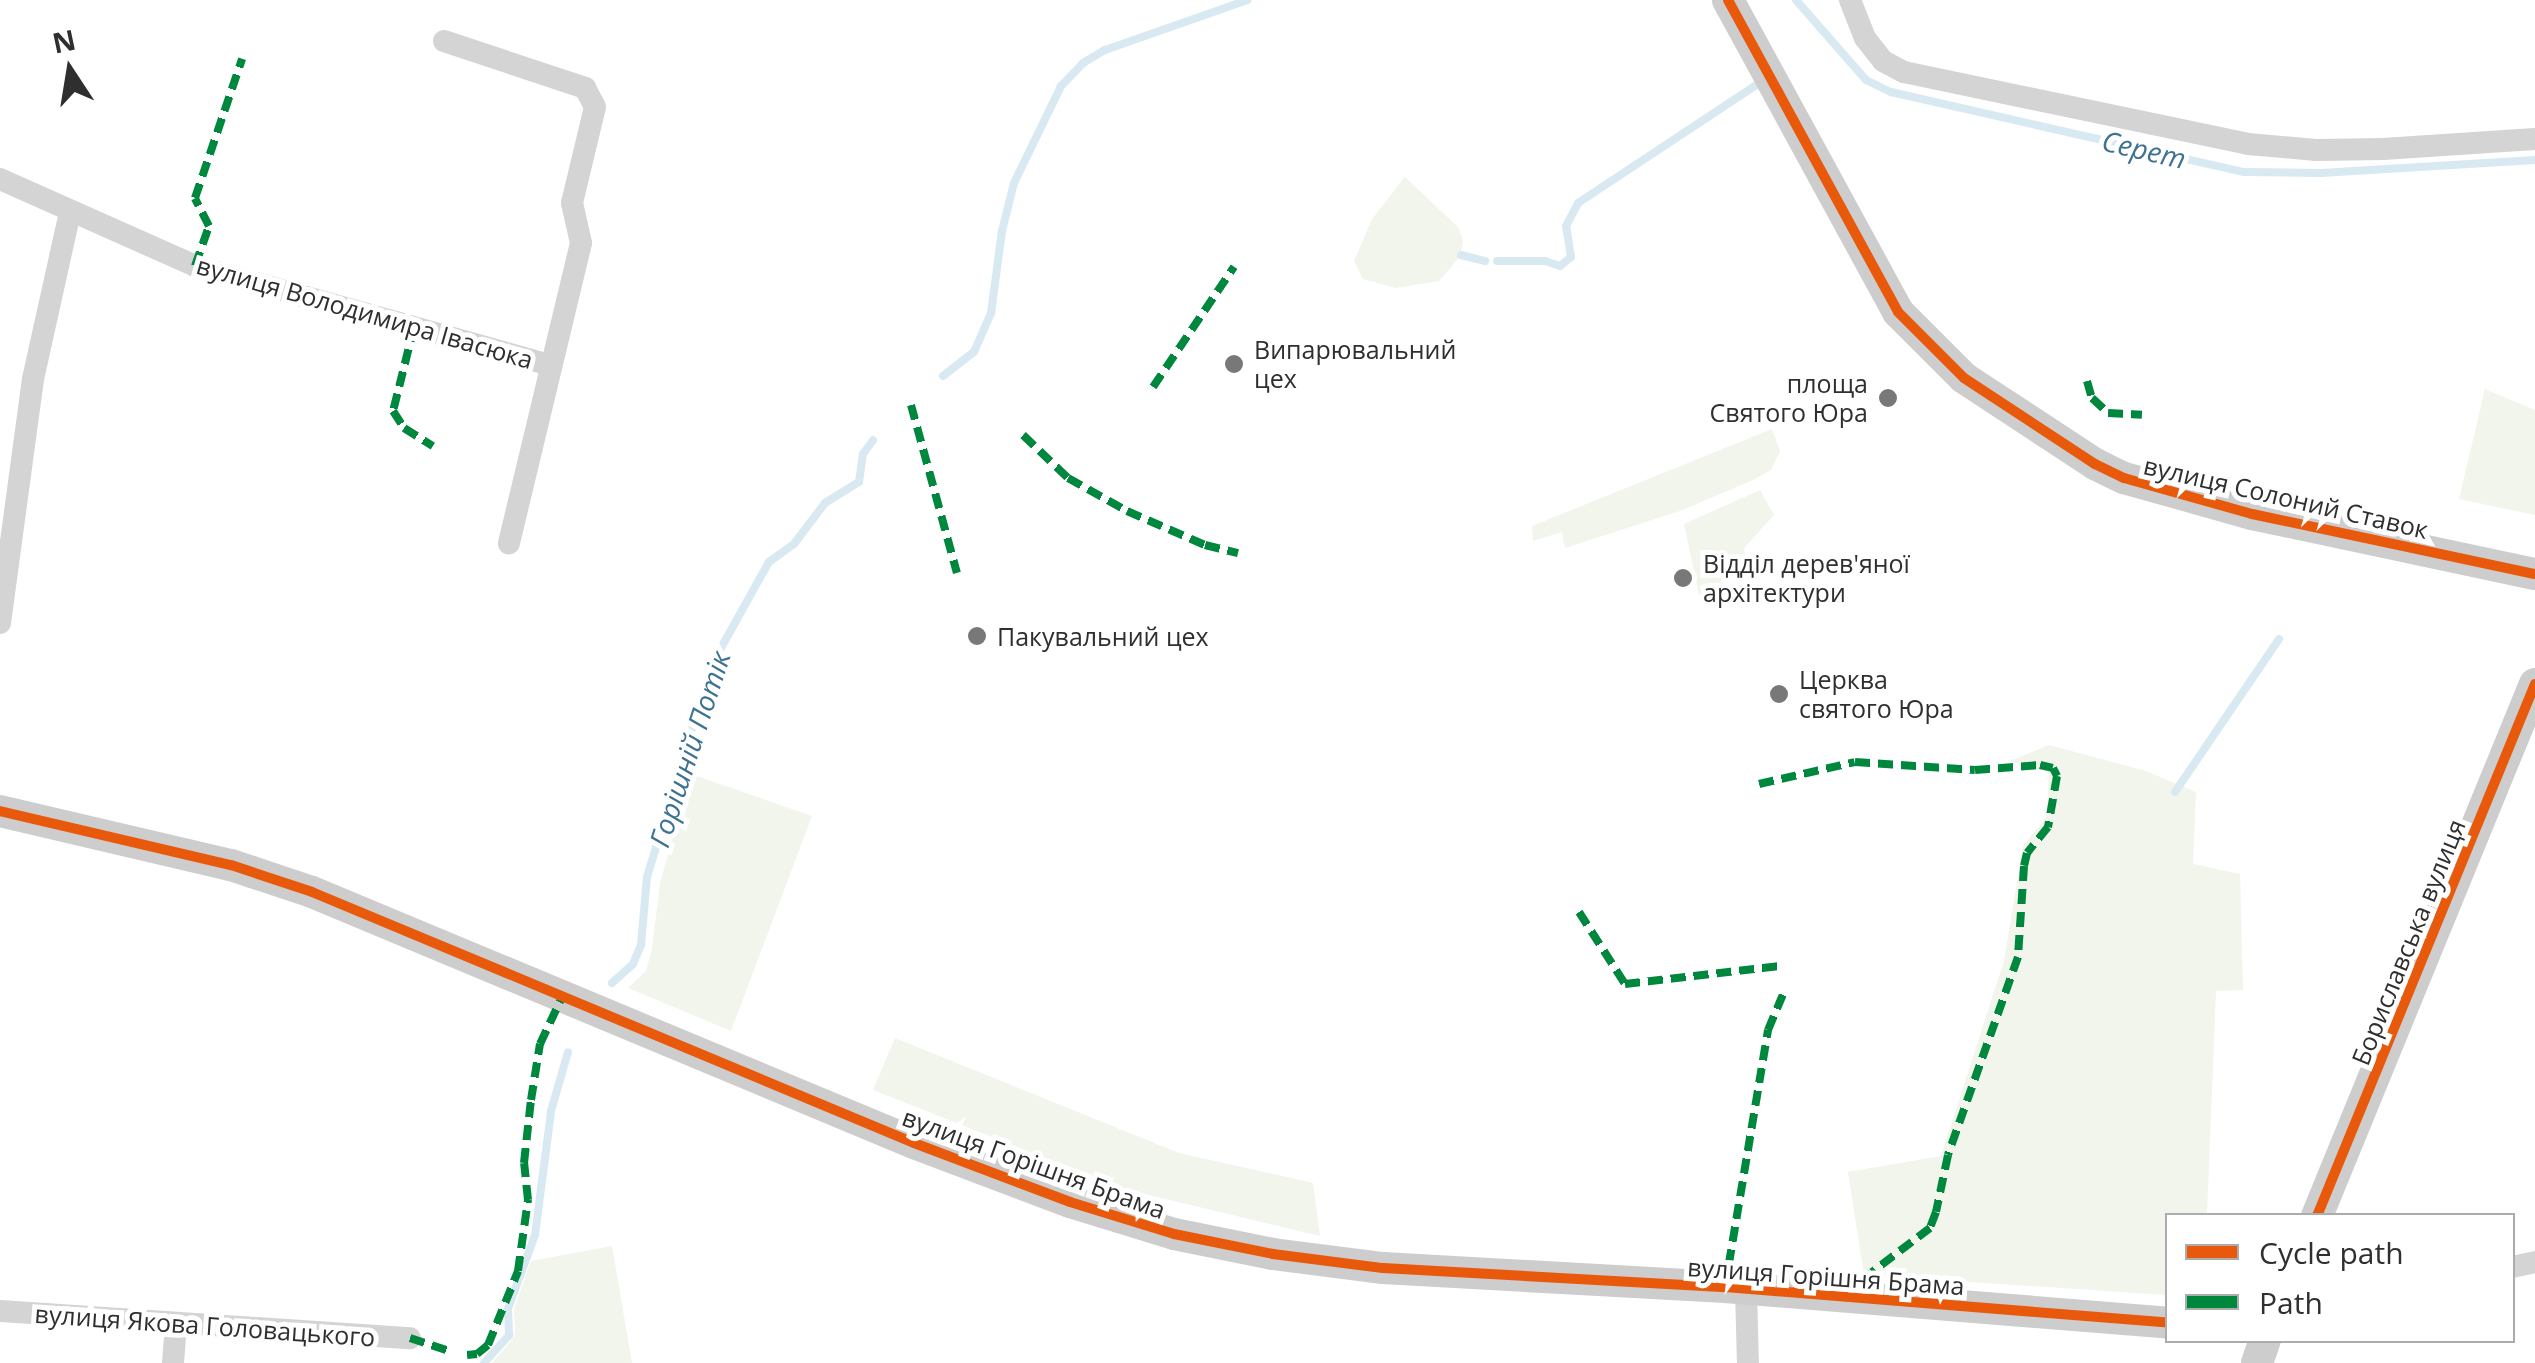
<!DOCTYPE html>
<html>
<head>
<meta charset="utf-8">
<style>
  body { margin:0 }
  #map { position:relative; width:2535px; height:1363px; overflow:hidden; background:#fff; font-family:"Open Sans",sans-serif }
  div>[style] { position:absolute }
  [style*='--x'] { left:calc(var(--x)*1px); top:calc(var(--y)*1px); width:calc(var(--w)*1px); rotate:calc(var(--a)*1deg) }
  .green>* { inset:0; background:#f1f5ec }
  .stream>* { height:8px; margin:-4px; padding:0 4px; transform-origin:4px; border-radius:4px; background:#d8e9f2 }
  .street>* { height:22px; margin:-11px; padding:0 11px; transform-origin:11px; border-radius:11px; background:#d4d4d4 }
  .secondary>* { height:32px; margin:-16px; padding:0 16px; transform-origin:16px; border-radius:16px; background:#cdcdcd }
  .quiet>* { height:8px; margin-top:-4px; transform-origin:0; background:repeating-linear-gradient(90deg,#00873e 0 15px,transparent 0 23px) }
  .cycleway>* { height:10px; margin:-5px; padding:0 5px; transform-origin:5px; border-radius:5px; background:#e8590c }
  .dots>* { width:28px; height:28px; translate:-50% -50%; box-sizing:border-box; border:5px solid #fff; border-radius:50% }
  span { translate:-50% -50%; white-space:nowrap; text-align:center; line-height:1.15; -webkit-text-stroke:10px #fff; paint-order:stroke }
  .street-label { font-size:25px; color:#2f2f2f }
  .poi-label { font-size:25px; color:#2f2f2f }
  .left { translate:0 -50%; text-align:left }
  .right { translate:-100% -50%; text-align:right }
  .water-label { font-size:28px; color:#3c7292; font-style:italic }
  .legend { position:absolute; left:2165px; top:1213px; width:350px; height:130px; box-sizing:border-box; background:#fff; border:2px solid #acacac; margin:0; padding:12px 18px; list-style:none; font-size:30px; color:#2f2f2f }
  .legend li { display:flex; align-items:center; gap:20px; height:50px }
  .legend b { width:50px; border:2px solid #acacac }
  .north { position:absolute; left:20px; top:20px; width:100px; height:100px; -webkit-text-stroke:8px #fff; paint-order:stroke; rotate:348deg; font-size:28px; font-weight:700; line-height:40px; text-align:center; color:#2f2f2f }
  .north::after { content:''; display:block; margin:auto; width:35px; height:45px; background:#2f2f2f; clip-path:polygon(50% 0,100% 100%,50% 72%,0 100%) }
</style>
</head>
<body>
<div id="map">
  <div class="green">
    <i style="clip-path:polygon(1405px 177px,1458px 227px,1463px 240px,1461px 255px,1439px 281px,1396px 288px,1363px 279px,1354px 261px,1372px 219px)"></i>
    <i style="clip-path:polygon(2485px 389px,2535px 410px,2535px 515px,2459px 499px)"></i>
    <i style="clip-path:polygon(1772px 429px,1780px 451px,1771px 470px,1753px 480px,1680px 511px,1565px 548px,1562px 532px,1533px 541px,1532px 526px)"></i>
    <i style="clip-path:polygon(1760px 490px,1774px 515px,1744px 548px,1751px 593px,1699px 595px,1684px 524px)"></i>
    <i style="clip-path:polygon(2049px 745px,2146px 771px,2196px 792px,2193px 864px,2240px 874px,2243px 990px,2216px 991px,2207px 1215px,2168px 1216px,2167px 1295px,1864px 1275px,1848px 1172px,1941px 1156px,2004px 961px,2023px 846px,2047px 816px,2049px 772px,2010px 761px)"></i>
    <i style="clip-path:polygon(691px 774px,812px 816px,731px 1031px,628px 988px,646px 971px,652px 949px,660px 883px)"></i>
    <i style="clip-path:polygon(895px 1038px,1179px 1153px,1313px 1183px,1320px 1236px,1124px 1189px,873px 1090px)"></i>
    <i style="clip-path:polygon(612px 1246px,632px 1363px,492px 1363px,515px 1336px,514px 1309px,531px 1261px)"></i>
  </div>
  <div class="stream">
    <i style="--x:1796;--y:0;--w:106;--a:48.8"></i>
    <i style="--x:1866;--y:80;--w:28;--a:26"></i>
    <i style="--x:1891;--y:92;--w:362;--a:12.8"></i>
    <i style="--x:2244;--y:172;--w:77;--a:0.7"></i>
    <i style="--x:2321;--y:173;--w:214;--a:-3.5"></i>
    <i style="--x:1461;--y:255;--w:25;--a:14"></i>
    <i style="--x:1497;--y:261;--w:48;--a:0"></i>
    <i style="--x:1545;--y:261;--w:16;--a:18"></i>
    <i style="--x:1560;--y:266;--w:14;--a:-39"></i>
    <i style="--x:1571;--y:257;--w:31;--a:-99"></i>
    <i style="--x:1566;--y:226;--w:26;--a:-62"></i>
    <i style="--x:1578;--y:203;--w:214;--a:-33.5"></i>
    <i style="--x:943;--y:376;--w:39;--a:-38"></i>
    <i style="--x:974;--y:352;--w:43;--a:-66.4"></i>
    <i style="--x:991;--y:313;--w:83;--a:-82.4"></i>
    <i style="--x:1002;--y:231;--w:49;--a:-76"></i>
    <i style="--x:1014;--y:183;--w:108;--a:-64.1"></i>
    <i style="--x:1061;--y:86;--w:32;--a:-46"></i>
    <i style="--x:1083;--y:63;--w:26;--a:-31"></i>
    <i style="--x:1105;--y:50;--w:151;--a:-19.3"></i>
    <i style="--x:2175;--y:792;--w:185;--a:-55.8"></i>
    <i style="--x:612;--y:983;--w:28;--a:-42"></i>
    <i style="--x:633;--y:964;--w:21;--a:-67"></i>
    <i style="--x:641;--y:945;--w:68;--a:-85"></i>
    <i style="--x:647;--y:877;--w:220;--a:-73.1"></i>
    <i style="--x:711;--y:666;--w:119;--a:-60.9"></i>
    <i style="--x:769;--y:562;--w:31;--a:-36"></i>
    <i style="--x:794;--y:544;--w:51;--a:-52.9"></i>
    <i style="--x:825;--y:503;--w:40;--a:-32"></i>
    <i style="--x:859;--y:482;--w:28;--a:-82"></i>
    <i style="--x:863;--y:454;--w:17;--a:-54"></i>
    <i style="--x:484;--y:1363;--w:38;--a:-48"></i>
    <i style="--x:509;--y:1335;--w:26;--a:-92"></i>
    <i style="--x:508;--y:1309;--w:79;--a:-70"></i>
    <i style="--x:535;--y:1235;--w:125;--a:-82.6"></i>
    <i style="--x:551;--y:1111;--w:61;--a:-73.9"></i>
  </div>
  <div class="street">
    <i style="--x:1850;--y:0;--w:41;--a:68.5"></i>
    <i style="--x:1865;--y:38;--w:29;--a:52"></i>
    <i style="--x:1883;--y:61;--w:24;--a:28"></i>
    <i style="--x:1904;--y:72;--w:351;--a:11.8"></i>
    <i style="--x:2248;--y:144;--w:68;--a:5"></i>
    <i style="--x:2316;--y:150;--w:67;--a:-0.9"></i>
    <i style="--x:2383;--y:149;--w:152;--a:-3.8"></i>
    <i style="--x:444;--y:41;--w:149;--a:18.4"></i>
    <i style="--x:585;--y:88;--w:21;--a:62"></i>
    <i style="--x:595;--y:107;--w:99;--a:103.5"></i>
    <i style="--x:572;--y:203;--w:41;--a:77.3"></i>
    <i style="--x:581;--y:243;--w:309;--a:103.5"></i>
    <i style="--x:0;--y:179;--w:214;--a:24"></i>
    <i style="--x:195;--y:266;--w:369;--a:15.6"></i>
    <i style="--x:0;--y:623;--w:246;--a:-82.3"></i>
    <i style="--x:33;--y:379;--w:171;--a:-77.5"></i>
    <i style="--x:2512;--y:1267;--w:24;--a:-12"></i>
    <i style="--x:1746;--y:1289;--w:74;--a:88.5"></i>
    <i style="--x:0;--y:1311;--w:411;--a:3.8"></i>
    <i style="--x:173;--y:1363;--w:40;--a:-85.7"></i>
  </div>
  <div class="secondary">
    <i style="--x:1728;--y:0;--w:355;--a:61.4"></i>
    <i style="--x:1898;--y:312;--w:93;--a:45"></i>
    <i style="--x:1964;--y:378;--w:157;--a:33.3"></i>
    <i style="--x:2095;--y:464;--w:32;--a:26"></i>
    <i style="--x:2124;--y:478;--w:133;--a:15.7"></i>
    <i style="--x:2252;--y:514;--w:289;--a:12"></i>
    <i style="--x:0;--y:811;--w:237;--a:13.2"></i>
    <i style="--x:231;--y:865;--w:85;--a:18.4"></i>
    <i style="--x:312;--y:892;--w:652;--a:22.63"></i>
    <i style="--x:914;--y:1143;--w:167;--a:20.7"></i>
    <i style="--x:1070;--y:1202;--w:109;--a:17.1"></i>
    <i style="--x:1174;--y:1234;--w:101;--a:11.4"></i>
    <i style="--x:1273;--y:1254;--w:111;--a:7.3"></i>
    <i style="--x:1383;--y:1268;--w:343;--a:3.2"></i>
    <i style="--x:1725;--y:1287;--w:444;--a:4.6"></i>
    <i style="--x:2317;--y:1216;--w:575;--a:-67.72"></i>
    <i style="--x:2257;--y:1363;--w:24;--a:-71"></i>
  </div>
  <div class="quiet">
    <i style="--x:195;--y:266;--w:42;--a:-70.7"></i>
    <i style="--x:209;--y:226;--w:31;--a:-117"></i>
    <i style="--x:195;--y:198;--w:147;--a:-71.3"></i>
    <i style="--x:414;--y:327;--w:87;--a:104"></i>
    <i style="--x:393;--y:411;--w:20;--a:57"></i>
    <i style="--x:404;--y:428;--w:34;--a:32"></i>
    <i style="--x:2087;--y:381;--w:18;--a:74"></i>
    <i style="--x:2092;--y:398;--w:22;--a:43"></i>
    <i style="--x:2108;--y:413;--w:34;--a:3"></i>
    <i style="--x:1153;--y:387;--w:145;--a:-56"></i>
    <i style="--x:911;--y:405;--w:174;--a:74.7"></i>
    <i style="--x:1023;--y:435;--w:62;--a:43.7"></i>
    <i style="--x:1068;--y:478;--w:68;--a:29.2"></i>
    <i style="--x:1127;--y:511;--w:85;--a:23.6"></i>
    <i style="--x:1205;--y:545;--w:34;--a:14"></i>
    <i style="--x:1759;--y:784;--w:98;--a:-12.9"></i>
    <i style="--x:1855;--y:762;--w:120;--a:3.8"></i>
    <i style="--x:1975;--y:770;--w:65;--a:-4.4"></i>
    <i style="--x:2040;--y:765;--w:13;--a:13"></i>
    <i style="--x:2053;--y:768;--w:9;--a:63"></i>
    <i style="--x:2057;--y:776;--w:52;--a:100"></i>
    <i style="--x:2048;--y:827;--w:33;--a:129"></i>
    <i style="--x:2027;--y:853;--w:13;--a:103"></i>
    <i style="--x:2024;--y:866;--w:91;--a:93.8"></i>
    <i style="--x:2018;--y:957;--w:210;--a:109.5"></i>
    <i style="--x:1948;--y:1155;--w:58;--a:101.9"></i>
    <i style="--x:1936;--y:1212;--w:17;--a:111"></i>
    <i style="--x:1930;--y:1228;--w:73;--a:142.8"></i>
    <i style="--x:1872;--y:1272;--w:15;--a:122"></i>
    <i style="--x:1579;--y:912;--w:85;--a:57.4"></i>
    <i style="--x:1625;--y:984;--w:156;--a:-6.6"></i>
    <i style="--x:1725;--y:1287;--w:261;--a:-80.5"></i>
    <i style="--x:1768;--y:1030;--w:41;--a:-67.2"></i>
    <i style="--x:410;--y:1338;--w:44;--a:18.4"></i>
    <i style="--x:467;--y:1355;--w:10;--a:-6"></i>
    <i style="--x:477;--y:1354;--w:14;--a:-39"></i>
    <i style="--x:488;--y:1345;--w:80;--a:-67.9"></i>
    <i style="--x:518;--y:1271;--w:72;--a:-82"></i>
    <i style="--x:528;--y:1200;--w:37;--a:-96"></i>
    <i style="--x:524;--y:1163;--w:63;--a:-83.7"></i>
    <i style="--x:531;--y:1100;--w:57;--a:-80.9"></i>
    <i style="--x:540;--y:1044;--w:54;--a:-64.9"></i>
  </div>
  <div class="cycleway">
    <i style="--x:1728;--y:0;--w:355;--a:61.4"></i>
    <i style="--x:1898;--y:312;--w:93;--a:45"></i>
    <i style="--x:1964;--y:378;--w:157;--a:33.3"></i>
    <i style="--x:2095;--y:464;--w:32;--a:26"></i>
    <i style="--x:2124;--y:478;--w:133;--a:15.7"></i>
    <i style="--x:2252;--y:514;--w:289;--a:12"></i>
    <i style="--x:0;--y:811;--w:237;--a:13.2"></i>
    <i style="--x:231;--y:865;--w:85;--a:18.4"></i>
    <i style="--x:312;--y:892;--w:652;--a:22.63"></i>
    <i style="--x:914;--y:1143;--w:167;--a:20.7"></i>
    <i style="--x:1070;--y:1202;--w:109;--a:17.1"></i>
    <i style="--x:1174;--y:1234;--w:101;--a:11.4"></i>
    <i style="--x:1273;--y:1254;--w:111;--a:7.3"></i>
    <i style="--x:1383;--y:1268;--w:343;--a:3.2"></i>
    <i style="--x:1725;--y:1287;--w:444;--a:4.6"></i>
    <i style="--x:2317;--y:1216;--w:575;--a:-67.72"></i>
  </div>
  <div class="dots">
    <i style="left:1234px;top:364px;background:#787878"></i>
    <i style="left:1888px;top:398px;background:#787878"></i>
    <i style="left:1683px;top:578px;background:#787878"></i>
    <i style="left:977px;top:636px;background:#787878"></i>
    <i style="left:1779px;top:694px;background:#787878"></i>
  </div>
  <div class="street-label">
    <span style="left:365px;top:312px;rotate:16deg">вулиця Володимира Івасюка</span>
    <span style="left:2286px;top:497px;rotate:13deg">вулиця Солоний Ставок</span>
    <span style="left:2408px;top:942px;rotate:-68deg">Бориславська вулиця</span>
    <span style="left:1034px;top:1163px;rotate:20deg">вулиця Горішня Брама</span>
    <span style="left:1826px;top:1276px;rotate:4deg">вулиця Горішня Брама</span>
    <span style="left:205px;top:1325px;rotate:4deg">вулиця Якова Головацького</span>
  </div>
  <div class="poi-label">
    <span class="left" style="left:1254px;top:364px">Випарювальний<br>цех</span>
    <span class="right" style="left:1868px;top:398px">площа<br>Святого Юра</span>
    <span class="left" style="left:1703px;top:578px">Відділ дерев'яної<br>архітектури</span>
    <span class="left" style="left:997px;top:636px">Пакувальний цех</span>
    <span class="left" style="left:1799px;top:694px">Церква<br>святого Юра</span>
  </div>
  <div class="water-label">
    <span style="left:2144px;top:149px;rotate:13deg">Серет</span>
    <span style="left:689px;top:749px;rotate:-72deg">Горішній Потік</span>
  </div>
  <ul class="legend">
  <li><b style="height:12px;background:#e8590c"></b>Cycle path</li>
  <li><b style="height:12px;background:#00873e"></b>Path</li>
  </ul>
  <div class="north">N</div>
</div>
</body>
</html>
